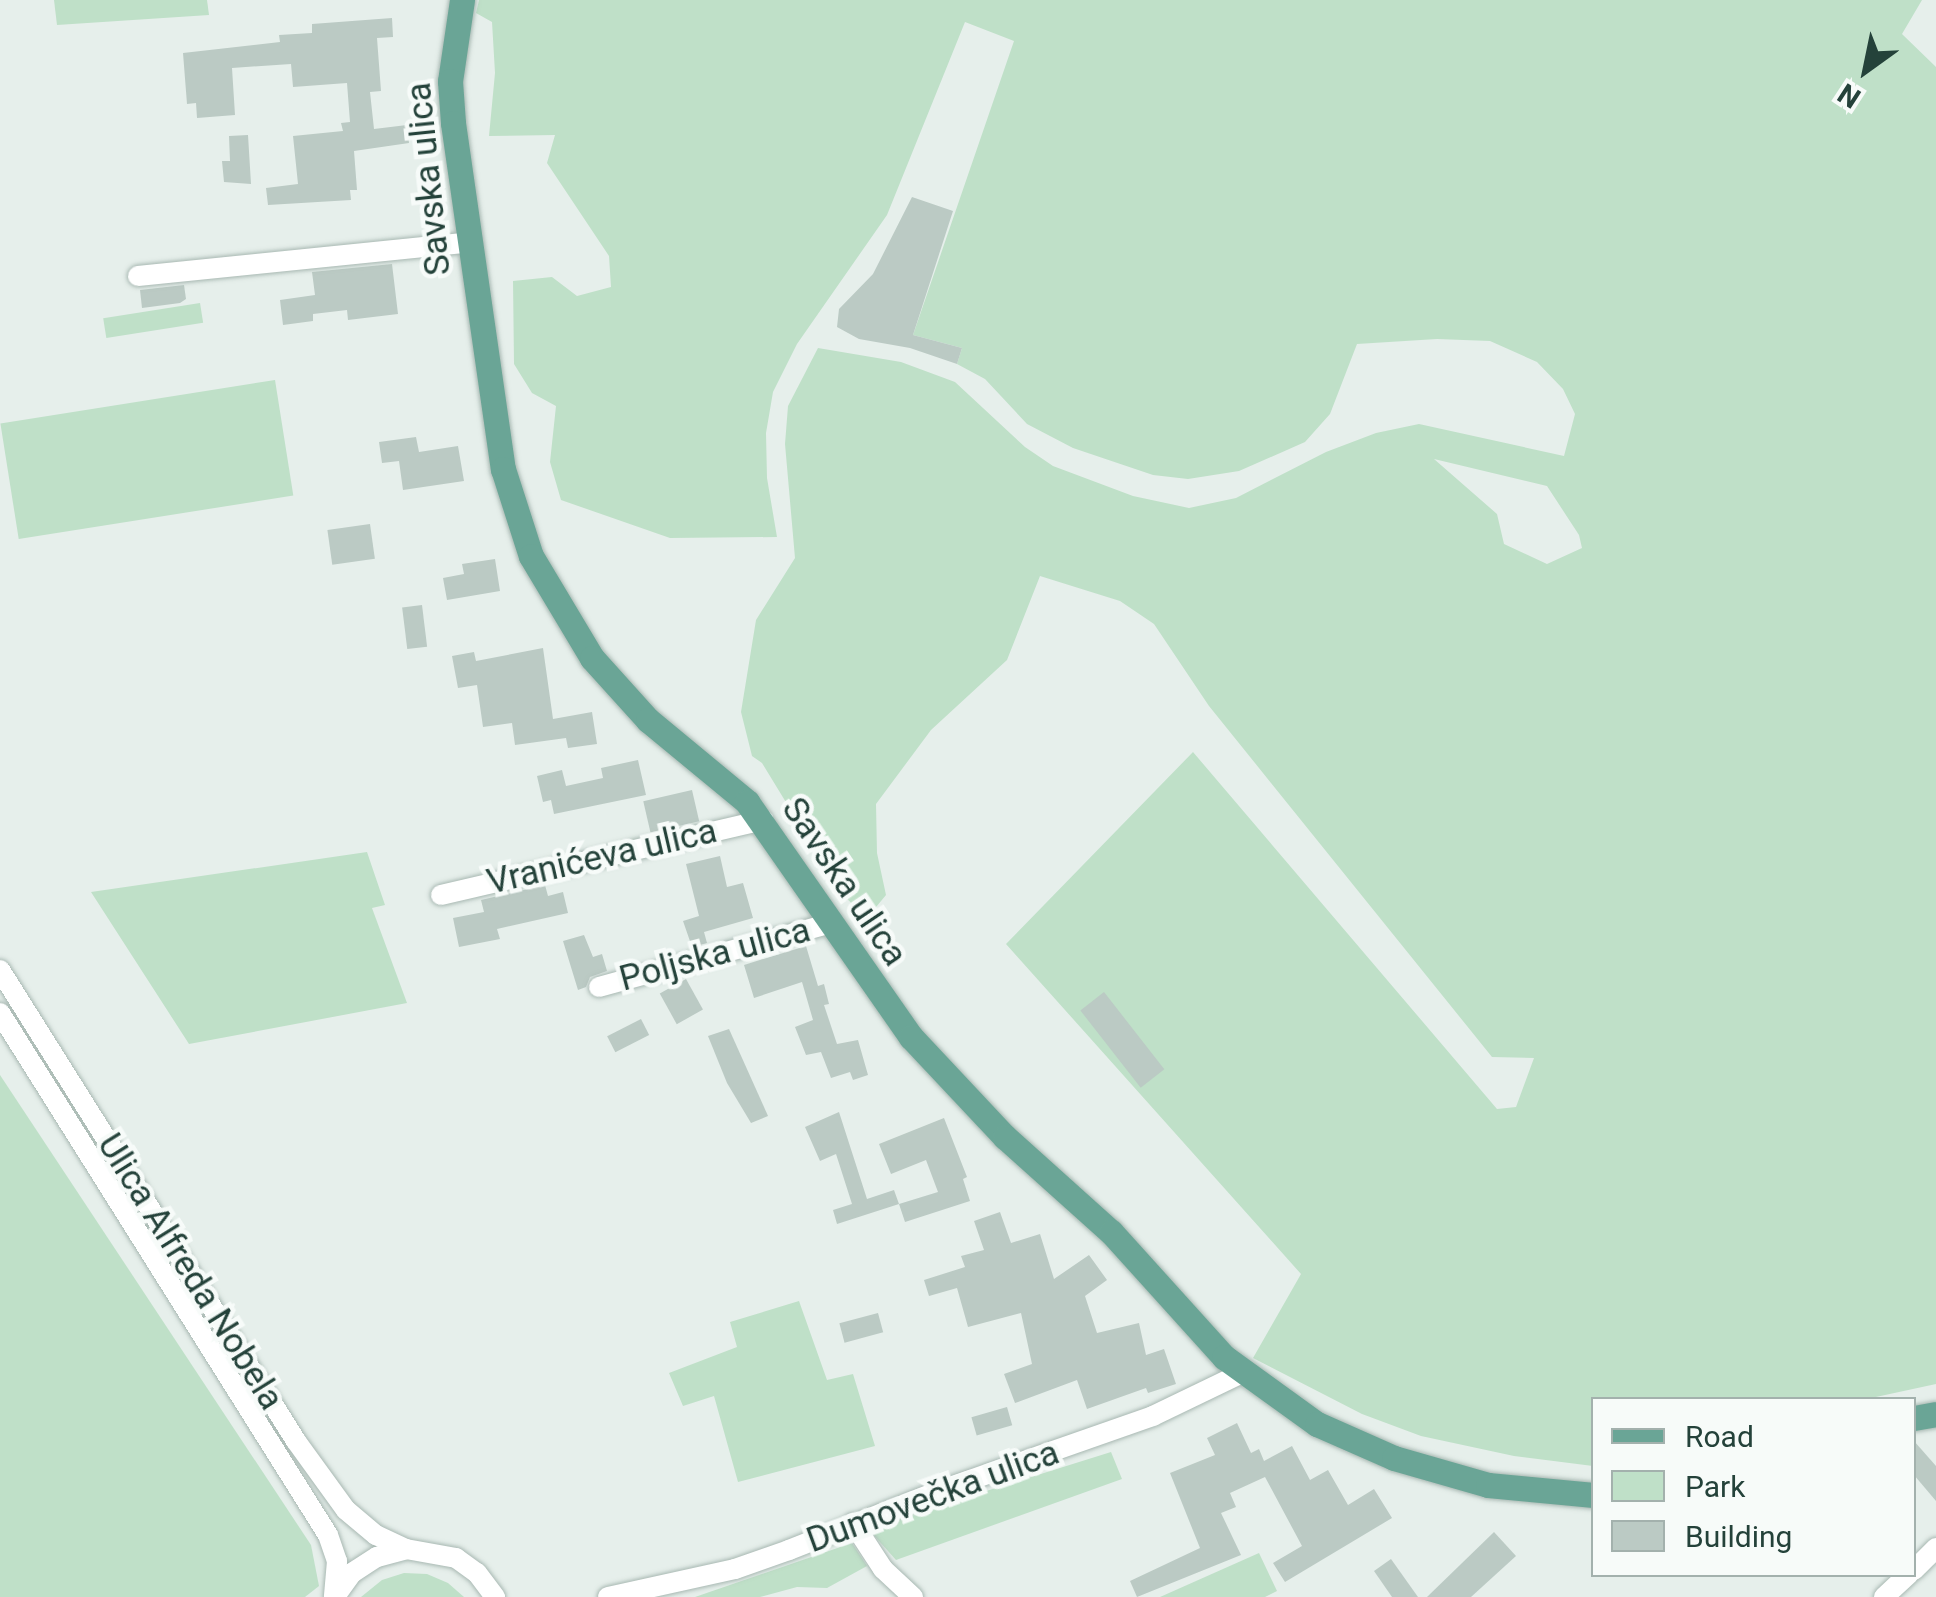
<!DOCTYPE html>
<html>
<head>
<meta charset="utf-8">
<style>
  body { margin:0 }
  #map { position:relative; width:1936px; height:1597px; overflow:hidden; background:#e6efeb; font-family:Roboto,sans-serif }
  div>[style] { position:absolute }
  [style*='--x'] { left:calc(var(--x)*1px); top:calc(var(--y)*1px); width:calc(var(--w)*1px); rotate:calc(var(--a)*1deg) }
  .green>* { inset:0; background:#bfe0c8; transform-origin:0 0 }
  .building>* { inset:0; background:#bbcac4; transform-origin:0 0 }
  .roads { filter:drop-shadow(0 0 2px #a8b8b2) drop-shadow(0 0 2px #a8b8b2) }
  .minor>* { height:20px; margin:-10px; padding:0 10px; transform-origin:10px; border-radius:10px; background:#fff }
  .major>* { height:25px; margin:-12.5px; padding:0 12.5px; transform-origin:12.5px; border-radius:12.5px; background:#6aa596 }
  span { translate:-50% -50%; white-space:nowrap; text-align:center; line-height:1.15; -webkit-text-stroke:9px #f7fbf9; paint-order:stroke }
  .street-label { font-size:35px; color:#24423a }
  .legend { position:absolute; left:1591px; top:1397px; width:325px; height:180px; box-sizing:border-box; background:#f7fbf9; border:2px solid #a3b1ad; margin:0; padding:12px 18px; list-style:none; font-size:30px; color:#24423a }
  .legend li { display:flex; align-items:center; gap:20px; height:50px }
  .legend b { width:50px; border:2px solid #a3b1ad }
  .north { position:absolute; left:1816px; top:20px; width:100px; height:100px; -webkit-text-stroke:8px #f7fbf9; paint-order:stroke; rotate:213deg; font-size:28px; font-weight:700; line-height:40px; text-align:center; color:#24423a }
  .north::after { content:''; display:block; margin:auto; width:35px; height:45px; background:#24423a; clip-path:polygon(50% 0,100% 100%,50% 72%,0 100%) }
</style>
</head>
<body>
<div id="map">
  <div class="green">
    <i style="clip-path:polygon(54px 0,207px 0,209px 15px,57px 25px)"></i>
    <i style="clip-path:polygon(evenodd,479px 0,1922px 0,1902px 34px,1936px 67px,1936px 1384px,1862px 1400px,1594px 1400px,1593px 1466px,1514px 1456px,1421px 1436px,1362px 1414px,1253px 1358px,1301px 1274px,1006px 944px,1193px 752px,1497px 1109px,1516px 1107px,1534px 1058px,1492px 1057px,1209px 706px,1154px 624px,1120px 601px,1040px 576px,1007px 660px,931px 730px,876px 804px,877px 853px,886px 895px,867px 918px,842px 894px,762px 763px,752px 756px,741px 712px,756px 620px,795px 558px,785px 444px,788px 406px,818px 348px,901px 362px,955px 382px,1025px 447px,1053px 466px,1133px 496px,1189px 508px,1236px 498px,1326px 452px,1376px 433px,1419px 424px,1564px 456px,1575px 414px,1563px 389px,1537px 362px,1490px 341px,1437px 339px,1357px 344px,1330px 414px,1305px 442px,1239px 471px,1188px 479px,1153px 475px,1073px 448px,1027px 424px,985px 379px,957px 364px,962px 348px,913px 335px,1014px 41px,965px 22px,887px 215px,797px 344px,773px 392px,766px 433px,767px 478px,777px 537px,670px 538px,561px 500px,550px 462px,556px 406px,532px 393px,514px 364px,513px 281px,552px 277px,577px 296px,611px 287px,609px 256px,547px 163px,555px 135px,489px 136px,495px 73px,492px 22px,476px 13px,479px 0,1434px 459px,1547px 486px,1579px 535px,1582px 548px,1547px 564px,1504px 544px,1497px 514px,1434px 459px)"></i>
    <i style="left:200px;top:303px;width:20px;height:98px;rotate:81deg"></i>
    <i style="left:275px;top:380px;width:117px;height:278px;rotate:81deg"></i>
    <i style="clip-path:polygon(367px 852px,385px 905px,372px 908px,407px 1003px,189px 1044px,91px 892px)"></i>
    <i style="clip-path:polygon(0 1075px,311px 1545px,319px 1586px,305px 1597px,0 1597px)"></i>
    <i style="clip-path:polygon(799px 1301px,827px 1380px,853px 1374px,875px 1446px,738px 1482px,714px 1396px,683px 1406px,669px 1373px,737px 1347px,730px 1322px)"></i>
    <i style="clip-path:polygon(1111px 1452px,1122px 1479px,896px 1560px,871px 1532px,900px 1518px)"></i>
    <i style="clip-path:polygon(852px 1543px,867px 1566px,827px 1588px,797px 1587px,760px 1597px,695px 1597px)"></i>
    <i style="clip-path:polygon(1259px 1553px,1277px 1591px,1265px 1597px,1160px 1597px)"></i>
    <i style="clip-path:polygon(404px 1573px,427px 1574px,448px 1583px,464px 1597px,361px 1597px,382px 1580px)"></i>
  </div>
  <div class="building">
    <i style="clip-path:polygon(392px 18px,393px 37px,377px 38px,381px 91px,370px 92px,374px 129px,407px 125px,409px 143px,354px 151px,357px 190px,350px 190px,351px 200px,268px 205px,266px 188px,298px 184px,293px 136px,343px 131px,341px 123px,350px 122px,347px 83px,293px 87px,291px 64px,232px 68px,235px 115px,197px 118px,196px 103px,187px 104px,183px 53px,280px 42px,279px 35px,312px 33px,312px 24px)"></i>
    <i style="clip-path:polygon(248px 135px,251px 184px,224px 182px,222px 161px,230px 161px,229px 136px)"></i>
    <i style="clip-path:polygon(912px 197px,953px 211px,913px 335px,962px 348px,957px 364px,910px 348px,859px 339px,837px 327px,839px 309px,873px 274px)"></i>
    <i style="clip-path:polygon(392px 264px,398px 314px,348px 320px,347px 310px,313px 314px,313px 321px,283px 325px,280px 300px,315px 295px,312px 272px)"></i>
    <i style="clip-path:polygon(184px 285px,186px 299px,180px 303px,142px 308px,140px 290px)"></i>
    <i style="clip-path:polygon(416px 437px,419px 452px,458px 446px,464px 481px,403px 490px,399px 461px,382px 463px,379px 442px)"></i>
    <i style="left:370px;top:524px;width:35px;height:43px;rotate:82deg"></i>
    <i style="clip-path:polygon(495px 559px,500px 591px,447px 600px,443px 578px,464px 574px,462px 564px)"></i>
    <i style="left:422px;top:605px;width:42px;height:20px;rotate:83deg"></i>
    <i style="clip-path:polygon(543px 648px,553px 719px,592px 712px,597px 744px,568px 748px,566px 738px,515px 745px,512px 723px,483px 727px,477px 685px,458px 688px,452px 656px,474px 652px,476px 661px)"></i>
    <i style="clip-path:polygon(638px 760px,646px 795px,554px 814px,551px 800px,543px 802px,537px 776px,562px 770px,566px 786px,603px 778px,601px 768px)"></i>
    <i style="left:692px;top:790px;width:32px;height:50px;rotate:77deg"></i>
    <i style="clip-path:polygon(720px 856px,727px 887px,743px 883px,753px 918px,704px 932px,707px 943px,692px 947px,683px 921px,699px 916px,686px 864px)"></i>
    <i style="clip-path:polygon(545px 885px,548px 896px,563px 892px,568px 913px,497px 929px,500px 939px,459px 947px,453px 918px,484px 912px,481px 900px)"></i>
    <i style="clip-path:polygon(584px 935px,593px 957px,602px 954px,607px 971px,590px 977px,586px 987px,578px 990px,563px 941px)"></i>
    <i style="clip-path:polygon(806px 946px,818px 986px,824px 984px,829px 1004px,824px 1005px,837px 1044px,858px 1040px,868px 1075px,853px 1080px,850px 1072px,831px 1078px,821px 1052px,806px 1055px,795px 1027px,813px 1020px,802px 982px,754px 998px,744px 965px)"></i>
    <i style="left:686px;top:979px;width:35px;height:30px;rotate:61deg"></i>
    <i style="left:1104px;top:992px;width:98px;height:30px;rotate:52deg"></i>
    <i style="left:641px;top:1019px;width:18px;height:38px;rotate:63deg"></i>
    <i style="clip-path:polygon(729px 1029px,768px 1116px,751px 1123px,727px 1083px,708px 1036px)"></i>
    <i style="clip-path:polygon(839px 1112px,867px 1199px,894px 1190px,899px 1204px,837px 1224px,833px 1210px,852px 1204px,836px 1154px,820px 1161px,805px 1127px)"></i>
    <i style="clip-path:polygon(944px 1118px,967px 1177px,963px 1179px,970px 1201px,905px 1222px,899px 1204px,938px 1192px,926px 1160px,891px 1174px,879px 1144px)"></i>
    <i style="clip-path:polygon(1000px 1212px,1011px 1243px,1040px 1234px,1054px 1279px,1089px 1255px,1107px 1280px,1085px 1296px,1097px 1333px,1139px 1323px,1146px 1355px,1164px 1349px,1176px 1384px,1148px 1393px,1146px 1388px,1087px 1409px,1077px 1380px,1015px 1403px,1004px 1374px,1032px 1364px,1021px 1313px,968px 1327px,957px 1288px,929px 1296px,924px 1280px,965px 1267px,961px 1256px,984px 1250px,974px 1221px)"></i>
    <i style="left:878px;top:1313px;width:20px;height:40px;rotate:75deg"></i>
    <i style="left:1007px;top:1407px;width:19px;height:37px;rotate:74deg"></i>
    <i style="clip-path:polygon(1237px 1423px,1251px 1453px,1259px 1449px,1264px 1461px,1292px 1446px,1310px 1480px,1328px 1470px,1348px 1505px,1374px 1489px,1392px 1518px,1285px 1582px,1273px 1563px,1302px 1546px,1265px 1477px,1230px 1493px,1236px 1507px,1221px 1513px,1241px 1555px,1137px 1597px,1130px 1581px,1200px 1548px,1170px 1473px,1215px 1455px,1207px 1438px)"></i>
    <i style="clip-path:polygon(1914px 1441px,1936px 1466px,1936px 1501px,1914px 1475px)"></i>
    <i style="clip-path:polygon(1494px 1532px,1516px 1556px,1471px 1597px,1427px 1597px)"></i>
    <i style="clip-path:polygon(1391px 1559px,1418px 1597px,1392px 1597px,1374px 1571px)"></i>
  </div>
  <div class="roads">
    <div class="minor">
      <i style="--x:138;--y:276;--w:334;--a:-5.8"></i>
      <i style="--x:441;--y:895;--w:331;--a:-13.1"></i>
      <i style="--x:0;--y:970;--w:556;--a:57.85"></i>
      <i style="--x:296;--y:1441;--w:85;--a:54.1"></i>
      <i style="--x:346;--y:1510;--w:39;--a:40"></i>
      <i style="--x:376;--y:1535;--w:33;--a:25"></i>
      <i style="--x:599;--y:987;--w:242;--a:-15.4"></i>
      <i style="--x:0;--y:1013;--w:616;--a:57.86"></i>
      <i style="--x:328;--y:1535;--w:28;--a:71"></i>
      <i style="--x:337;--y:1561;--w:36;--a:95"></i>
      <i style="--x:853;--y:1523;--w:55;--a:56.9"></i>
      <i style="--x:883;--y:1569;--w:41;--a:43"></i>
      <i style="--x:1914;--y:1570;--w:31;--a:-45"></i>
      <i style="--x:336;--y:1595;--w:27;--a:-54"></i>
      <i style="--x:352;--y:1573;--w:30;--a:-33"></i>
      <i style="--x:377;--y:1557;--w:30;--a:-15"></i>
      <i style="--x:406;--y:1549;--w:51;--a:10.2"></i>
      <i style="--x:456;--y:1558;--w:26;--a:36"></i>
      <i style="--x:477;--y:1573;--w:30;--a:53"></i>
      <i style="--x:608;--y:1597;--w:130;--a:-12.4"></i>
      <i style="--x:735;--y:1569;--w:57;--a:-19.4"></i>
      <i style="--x:789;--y:1550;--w:161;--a:-21.5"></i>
      <i style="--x:939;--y:1491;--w:227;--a:-19.3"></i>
      <i style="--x:1153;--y:1416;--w:101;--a:-25.8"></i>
      <i style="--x:1884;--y:1597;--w:34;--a:-43"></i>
    </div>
    <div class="major">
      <i style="--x:462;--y:0;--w:82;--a:98.4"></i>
      <i style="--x:450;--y:81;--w:42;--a:85.9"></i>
      <i style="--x:453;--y:123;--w:350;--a:81.8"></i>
      <i style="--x:503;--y:469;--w:91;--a:72.2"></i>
      <i style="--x:531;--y:556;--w:119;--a:59.1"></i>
      <i style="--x:592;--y:658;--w:84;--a:47.9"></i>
      <i style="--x:648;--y:720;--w:129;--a:39.6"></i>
      <i style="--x:747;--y:802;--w:287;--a:55.1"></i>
      <i style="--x:911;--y:1037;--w:137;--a:46.8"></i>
      <i style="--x:1005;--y:1137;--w:142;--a:41.9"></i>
      <i style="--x:1111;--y:1232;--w:169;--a:47.9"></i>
      <i style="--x:1224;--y:1357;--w:115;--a:35.8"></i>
      <i style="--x:1317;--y:1424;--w:84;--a:23.8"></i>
      <i style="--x:1394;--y:1458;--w:98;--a:16"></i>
      <i style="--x:1488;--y:1485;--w:106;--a:5.4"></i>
      <i style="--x:1914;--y:1418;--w:22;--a:-10"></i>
    </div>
  </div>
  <div class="street-label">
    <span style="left:429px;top:179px;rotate:-96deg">Savska ulica</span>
    <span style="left:602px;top:857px;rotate:-13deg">Vranićeva ulica</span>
    <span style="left:844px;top:882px;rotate:56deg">Savska ulica</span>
    <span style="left:715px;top:955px;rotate:-15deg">Poljska ulica</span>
    <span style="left:190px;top:1272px;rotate:58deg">Ulica Alfreda Nobela</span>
    <span style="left:933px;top:1497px;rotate:-20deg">Dumovečka ulica</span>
  </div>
  <ul class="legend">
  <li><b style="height:12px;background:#6aa596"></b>Road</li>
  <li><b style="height:28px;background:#bfe0c8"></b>Park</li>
  <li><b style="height:28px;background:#bbcac4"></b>Building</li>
  </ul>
  <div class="north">N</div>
</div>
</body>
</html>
